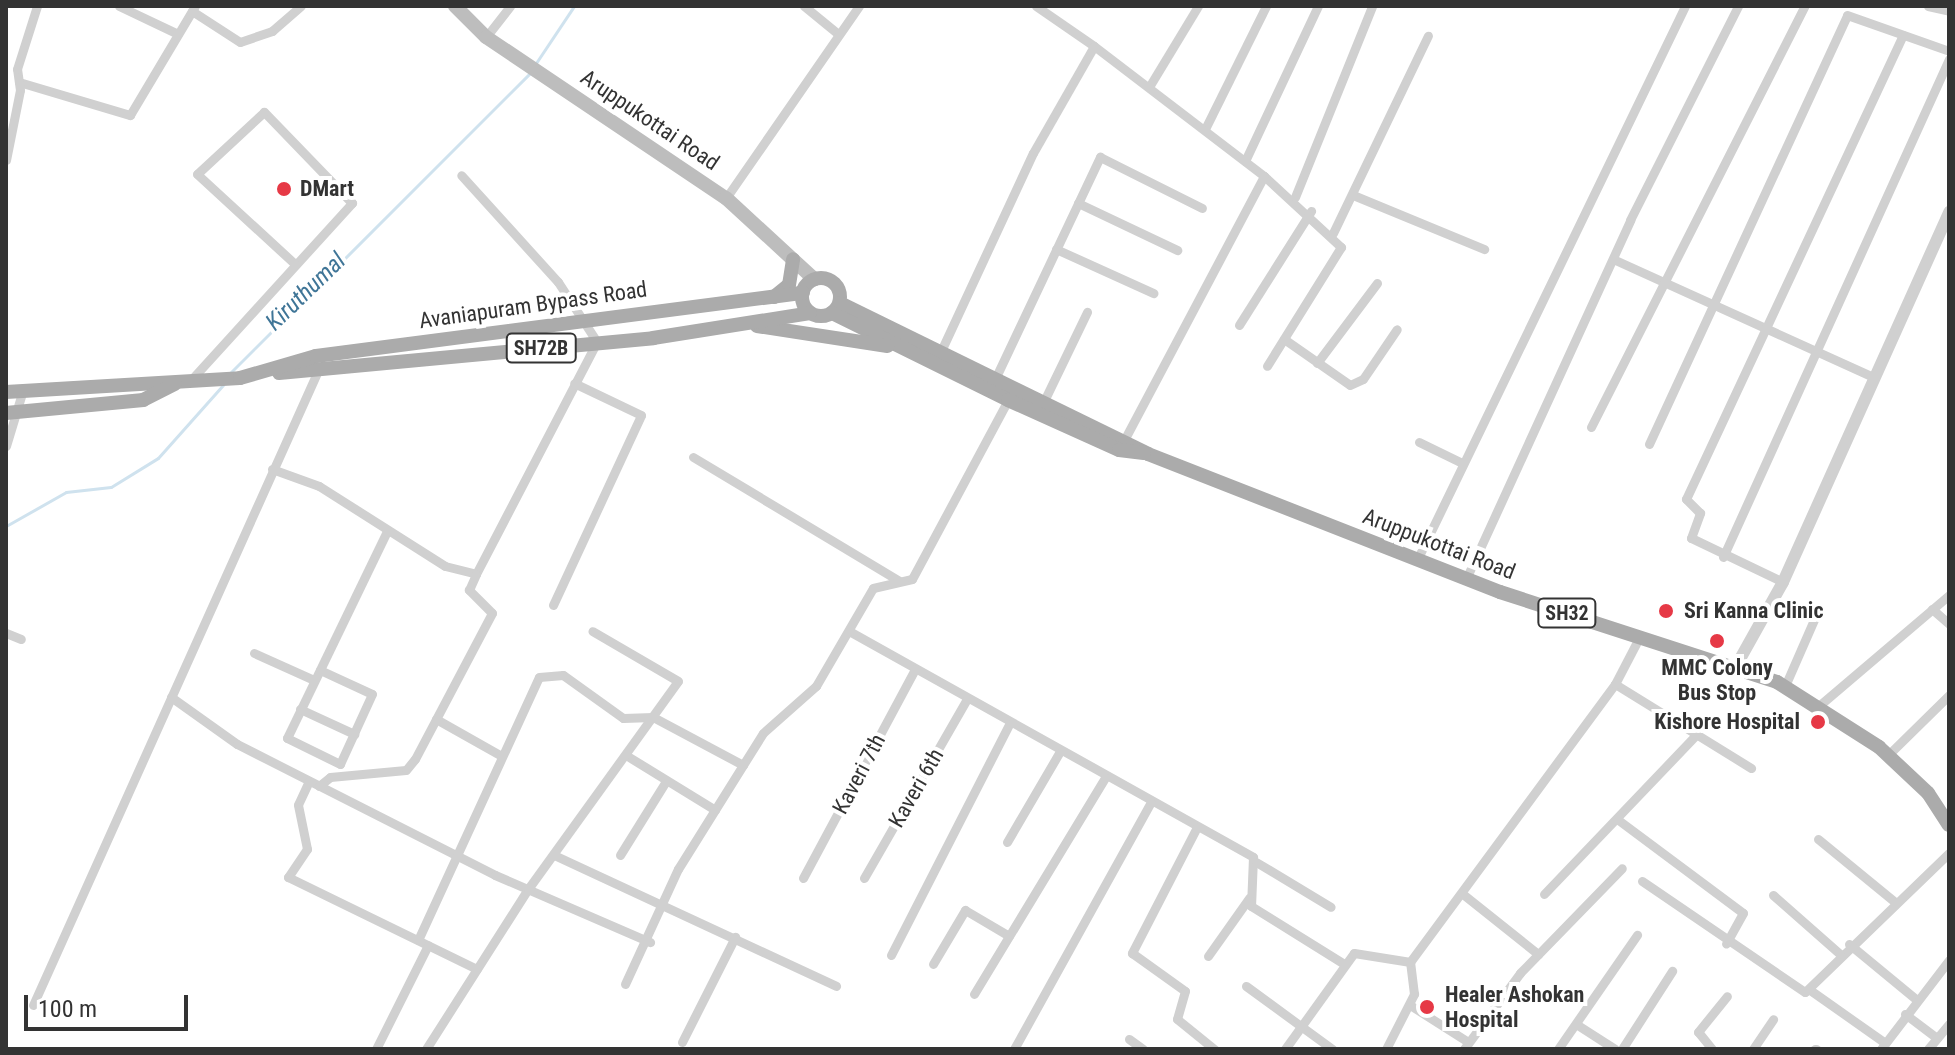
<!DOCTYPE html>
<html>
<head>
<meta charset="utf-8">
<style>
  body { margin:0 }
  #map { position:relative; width:1955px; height:1055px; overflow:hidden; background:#fff; font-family:"Roboto Condensed",sans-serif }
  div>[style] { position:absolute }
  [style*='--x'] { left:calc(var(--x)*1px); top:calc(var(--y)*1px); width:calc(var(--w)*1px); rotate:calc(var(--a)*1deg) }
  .stream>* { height:3px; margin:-1.5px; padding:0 1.5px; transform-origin:1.5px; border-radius:1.5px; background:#cfe2ee }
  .minor>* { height:9px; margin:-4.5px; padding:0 4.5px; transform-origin:4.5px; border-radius:4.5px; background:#d0d0d0 }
  .tertiary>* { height:12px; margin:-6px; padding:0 6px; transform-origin:6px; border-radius:6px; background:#d0d0d0 }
  .secondary>* { height:14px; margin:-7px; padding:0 7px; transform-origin:7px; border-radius:7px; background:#bdbdbd }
  .primary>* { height:14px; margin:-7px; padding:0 7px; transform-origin:7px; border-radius:7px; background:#ababab }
  .primary>.ring { margin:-7px; padding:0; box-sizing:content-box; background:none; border:14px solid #ababab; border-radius:50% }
  .dots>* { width:22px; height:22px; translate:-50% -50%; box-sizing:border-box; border:4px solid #fff; border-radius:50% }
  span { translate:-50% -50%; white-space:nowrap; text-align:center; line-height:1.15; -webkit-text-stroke:8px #fff; paint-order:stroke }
  .shield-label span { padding:2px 6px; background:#fff; border:2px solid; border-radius:6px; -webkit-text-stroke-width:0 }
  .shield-label { font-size:20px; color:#333; font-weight:700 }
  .street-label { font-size:22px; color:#333 }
  .poi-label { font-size:22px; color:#333; font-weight:700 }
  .left { translate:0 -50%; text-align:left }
  .right { translate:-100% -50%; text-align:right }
  .water-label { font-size:24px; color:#3f7597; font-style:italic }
  .frame { position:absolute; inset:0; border:8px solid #333; pointer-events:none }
  .scale { position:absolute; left:24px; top:995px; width:164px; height:36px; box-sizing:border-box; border:4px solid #333; border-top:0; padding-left:10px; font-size:24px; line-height:28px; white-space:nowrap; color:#333; -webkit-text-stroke:6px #fff; paint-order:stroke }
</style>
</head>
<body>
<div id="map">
  <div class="stream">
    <i style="--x:536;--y:63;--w:69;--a:-56.3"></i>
    <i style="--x:228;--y:375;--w:427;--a:-45"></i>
    <i style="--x:6;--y:526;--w:69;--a:-29.5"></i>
    <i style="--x:66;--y:492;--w:45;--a:-6.3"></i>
    <i style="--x:111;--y:487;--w:55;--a:-31.7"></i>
    <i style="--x:158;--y:458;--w:98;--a:-48.3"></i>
  </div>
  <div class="minor">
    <i style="--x:119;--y:6;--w:65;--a:25.4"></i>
    <i style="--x:804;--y:6;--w:43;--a:39.3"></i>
    <i style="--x:1036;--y:6;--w:70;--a:34.6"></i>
    <i style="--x:1928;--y:6;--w:22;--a:13"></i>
    <i style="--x:192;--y:11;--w:57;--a:32.9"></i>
    <i style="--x:240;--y:42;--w:34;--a:-19"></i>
    <i style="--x:272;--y:31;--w:38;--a:-41"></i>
    <i style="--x:486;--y:37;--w:39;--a:-52"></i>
    <i style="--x:19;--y:82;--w:116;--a:16.6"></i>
    <i style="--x:130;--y:115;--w:127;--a:-59.2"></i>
    <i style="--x:1149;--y:87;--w:95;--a:-58.8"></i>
    <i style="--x:1205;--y:129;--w:137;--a:-63.6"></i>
    <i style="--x:6;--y:160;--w:71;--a:-78.7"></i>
    <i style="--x:20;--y:90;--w:21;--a:-98"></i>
    <i style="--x:17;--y:69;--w:66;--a:-72.4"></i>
    <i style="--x:1245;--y:161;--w:171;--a:-64.8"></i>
    <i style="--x:1264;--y:176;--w:105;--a:42.7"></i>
    <i style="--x:1341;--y:247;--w:140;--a:121.9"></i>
    <i style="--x:1353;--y:195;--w:142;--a:22.4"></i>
    <i style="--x:1295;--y:197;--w:206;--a:-68"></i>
    <i style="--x:726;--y:198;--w:234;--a:-55.3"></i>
    <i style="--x:1078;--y:203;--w:110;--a:25.4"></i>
    <i style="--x:1333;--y:233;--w:219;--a:-64.3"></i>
    <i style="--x:1056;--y:249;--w:107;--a:24.4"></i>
    <i style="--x:1613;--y:259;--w:283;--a:24.4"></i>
    <i style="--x:1239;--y:325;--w:135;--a:-57.7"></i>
    <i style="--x:1284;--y:339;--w:80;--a:34.9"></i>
    <i style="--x:1350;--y:385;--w:14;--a:-25"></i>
    <i style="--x:1363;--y:379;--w:60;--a:-55.8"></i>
    <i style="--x:941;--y:351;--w:218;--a:-65.1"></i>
    <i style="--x:1033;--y:153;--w:123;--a:-60.3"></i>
    <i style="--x:1094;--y:46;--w:214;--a:37.4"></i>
    <i style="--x:1264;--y:176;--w:297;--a:117.9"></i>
    <i style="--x:1317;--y:363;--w:100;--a:-53.1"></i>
    <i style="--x:995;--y:379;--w:246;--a:-64.7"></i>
    <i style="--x:1100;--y:157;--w:114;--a:26.6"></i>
    <i style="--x:190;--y:381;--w:241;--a:-47.7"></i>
    <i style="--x:352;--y:203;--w:127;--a:-134"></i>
    <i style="--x:264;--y:112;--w:91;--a:137.2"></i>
    <i style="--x:197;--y:174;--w:133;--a:42.6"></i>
    <i style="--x:1044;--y:401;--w:99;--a:-64.2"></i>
    <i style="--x:1591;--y:427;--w:472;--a:-63.1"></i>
    <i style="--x:1419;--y:442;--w:48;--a:26"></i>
    <i style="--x:1649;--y:444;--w:472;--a:-65.2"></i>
    <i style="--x:1847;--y:15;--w:108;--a:19.4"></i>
    <i style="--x:6;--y:446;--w:55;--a:-73.2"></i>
    <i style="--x:693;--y:457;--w:240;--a:31"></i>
    <i style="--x:272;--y:469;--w:50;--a:19.9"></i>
    <i style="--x:319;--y:486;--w:149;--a:32.4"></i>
    <i style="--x:445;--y:566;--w:32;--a:14"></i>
    <i style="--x:476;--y:574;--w:262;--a:-62.5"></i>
    <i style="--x:597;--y:342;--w:72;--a:-123"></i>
    <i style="--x:558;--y:282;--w:144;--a:-132.2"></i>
    <i style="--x:1723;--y:557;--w:547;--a:-65.59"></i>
    <i style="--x:1417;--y:560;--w:615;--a:-64.18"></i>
    <i style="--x:1466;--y:579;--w:395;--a:-65.4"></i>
    <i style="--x:1630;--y:220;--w:240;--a:-63.2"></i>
    <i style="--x:1783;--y:582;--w:102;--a:-154.4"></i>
    <i style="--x:1691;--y:538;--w:27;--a:-70"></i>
    <i style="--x:1700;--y:513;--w:20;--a:-135"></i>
    <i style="--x:1686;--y:499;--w:512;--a:-64.94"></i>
    <i style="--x:553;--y:605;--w:209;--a:-65.1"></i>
    <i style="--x:641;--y:415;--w:74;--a:-154.5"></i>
    <i style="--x:1932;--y:609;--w:23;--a:41"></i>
    <i style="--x:849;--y:631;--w:463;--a:29.2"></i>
    <i style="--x:1253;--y:857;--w:49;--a:92.3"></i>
    <i style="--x:1251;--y:906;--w:110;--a:31.9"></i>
    <i style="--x:6;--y:633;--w:16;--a:22"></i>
    <i style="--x:254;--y:653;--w:66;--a:24.2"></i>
    <i style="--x:320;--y:670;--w:57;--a:24.8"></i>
    <i style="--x:372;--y:694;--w:77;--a:114.6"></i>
    <i style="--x:340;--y:764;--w:59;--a:-153.9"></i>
    <i style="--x:287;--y:738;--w:228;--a:-64.2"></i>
    <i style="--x:1615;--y:684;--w:160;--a:31.7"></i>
    <i style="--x:1785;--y:686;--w:85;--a:-66.4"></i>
    <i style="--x:171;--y:697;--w:81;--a:35.5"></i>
    <i style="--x:237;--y:744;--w:289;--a:26.9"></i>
    <i style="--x:495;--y:875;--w:169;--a:23.4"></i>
    <i style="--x:1821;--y:704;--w:168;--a:-40.4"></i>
    <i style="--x:300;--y:709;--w:60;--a:24.8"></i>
    <i style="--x:436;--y:719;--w:73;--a:29.4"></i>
    <i style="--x:1887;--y:756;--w:87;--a:-44.5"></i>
    <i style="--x:629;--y:757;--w:101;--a:31.6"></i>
    <i style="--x:309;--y:781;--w:26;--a:115"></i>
    <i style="--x:298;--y:805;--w:45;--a:78.4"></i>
    <i style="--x:307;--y:849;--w:34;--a:124"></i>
    <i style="--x:288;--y:877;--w:210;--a:26"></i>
    <i style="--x:319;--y:786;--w:14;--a:-39"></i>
    <i style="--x:330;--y:777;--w:76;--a:-5.3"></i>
    <i style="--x:406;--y:770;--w:14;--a:-51"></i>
    <i style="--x:415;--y:759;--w:165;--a:-62.2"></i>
    <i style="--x:492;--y:613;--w:33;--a:-135"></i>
    <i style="--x:469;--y:590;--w:17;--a:-66"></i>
    <i style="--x:1617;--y:819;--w:157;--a:36.7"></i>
    <i style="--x:1743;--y:913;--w:35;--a:119"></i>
    <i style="--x:1197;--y:827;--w:142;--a:117.3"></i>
    <i style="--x:1132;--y:953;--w:65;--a:35.6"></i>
    <i style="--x:1185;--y:991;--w:29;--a:106"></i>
    <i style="--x:1177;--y:1019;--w:48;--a:39"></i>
    <i style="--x:1818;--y:839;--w:99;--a:39.3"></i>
    <i style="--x:1007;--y:842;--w:103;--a:-59.7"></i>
    <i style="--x:554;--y:855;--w:311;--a:24.9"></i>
    <i style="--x:620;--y:855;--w:87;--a:-58.1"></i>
    <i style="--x:1256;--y:862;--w:87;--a:31"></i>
    <i style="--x:803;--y:878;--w:237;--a:-61.8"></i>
    <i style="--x:864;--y:878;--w:207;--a:-60.1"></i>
    <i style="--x:1642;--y:881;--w:197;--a:34.3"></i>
    <i style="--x:1805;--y:992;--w:200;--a:-44"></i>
    <i style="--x:1544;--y:894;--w:219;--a:-46.3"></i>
    <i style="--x:1464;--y:895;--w:95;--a:38.6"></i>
    <i style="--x:1773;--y:895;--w:89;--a:41.4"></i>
    <i style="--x:418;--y:940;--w:289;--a:-65.3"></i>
    <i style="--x:539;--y:677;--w:24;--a:-5"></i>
    <i style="--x:563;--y:675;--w:74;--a:35.6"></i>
    <i style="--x:623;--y:718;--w:30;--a:-2"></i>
    <i style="--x:653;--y:717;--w:102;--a:28.1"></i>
    <i style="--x:1849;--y:944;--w:88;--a:39.5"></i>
    <i style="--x:891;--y:955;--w:259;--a:-62.9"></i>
    <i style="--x:1208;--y:956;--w:71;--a:-54.7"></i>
    <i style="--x:933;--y:964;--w:63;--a:-59.3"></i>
    <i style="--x:965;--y:910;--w:51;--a:30.6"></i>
    <i style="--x:625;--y:984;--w:127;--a:-65.3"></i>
    <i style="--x:678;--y:869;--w:160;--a:-58"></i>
    <i style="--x:763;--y:733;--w:71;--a:-41.6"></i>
    <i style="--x:816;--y:686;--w:113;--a:-59.8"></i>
    <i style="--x:873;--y:588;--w:40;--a:-13"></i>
    <i style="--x:912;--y:579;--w:203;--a:-61.8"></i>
    <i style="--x:1246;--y:986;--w:107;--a:36.2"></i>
    <i style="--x:1810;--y:990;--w:92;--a:35.2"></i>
    <i style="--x:974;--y:994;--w:253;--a:-58.8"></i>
    <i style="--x:33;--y:1005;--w:691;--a:-65.81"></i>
    <i style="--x:1410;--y:1005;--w:69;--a:32.5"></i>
    <i style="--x:1905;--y:1014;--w:40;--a:37"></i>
    <i style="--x:1576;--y:1024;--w:46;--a:32.7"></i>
    <i style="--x:1129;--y:1039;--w:17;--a:36"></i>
    <i style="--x:682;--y:1042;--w:118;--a:-63.2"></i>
    <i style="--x:376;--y:1049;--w:116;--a:-63.4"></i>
    <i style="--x:426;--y:1049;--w:190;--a:-57.5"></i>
    <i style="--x:528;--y:889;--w:256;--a:-54.2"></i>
    <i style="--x:678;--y:681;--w:99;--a:-149.8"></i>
    <i style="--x:1014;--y:1049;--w:282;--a:-61"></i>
    <i style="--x:1285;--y:1049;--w:118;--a:-54.3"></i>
    <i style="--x:1354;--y:953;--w:57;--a:9.1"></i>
    <i style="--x:1386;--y:1049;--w:62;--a:-63"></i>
    <i style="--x:1414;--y:994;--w:32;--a:-97"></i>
    <i style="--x:1410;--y:962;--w:345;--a:-53.6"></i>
    <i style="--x:1615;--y:684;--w:54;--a:-62.5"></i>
    <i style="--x:1464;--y:1049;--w:94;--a:-53.6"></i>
    <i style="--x:1520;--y:973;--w:146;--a:-45.8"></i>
    <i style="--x:1558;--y:1049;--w:139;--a:-55.3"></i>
    <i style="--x:1622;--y:1049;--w:93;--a:-57.3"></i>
    <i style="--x:1712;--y:1049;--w:22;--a:-129"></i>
    <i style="--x:1698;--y:1032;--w:46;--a:-51.1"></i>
    <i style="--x:1753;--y:1049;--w:36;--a:-56"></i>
    <i style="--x:1815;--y:1049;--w:1;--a:0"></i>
    <i style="--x:1881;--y:1049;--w:112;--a:-52.6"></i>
    <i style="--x:1928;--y:1049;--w:33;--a:-50"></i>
  </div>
  <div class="tertiary">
    <i style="--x:1735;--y:668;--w:98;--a:-60.8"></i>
    <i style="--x:1783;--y:582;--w:406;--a:-65.8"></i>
  </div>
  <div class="secondary">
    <i style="--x:455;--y:6;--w:44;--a:45"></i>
    <i style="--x:486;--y:37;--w:289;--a:33.9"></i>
    <i style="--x:726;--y:198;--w:120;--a:42.6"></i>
  </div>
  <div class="primary">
    <i class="ring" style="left:802px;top:278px;width:24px;height:24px"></i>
    <i style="--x:774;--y:297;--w:19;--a:-39"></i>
    <i style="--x:789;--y:285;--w:26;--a:-81"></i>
    <i style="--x:840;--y:303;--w:343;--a:26.1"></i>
    <i style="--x:1148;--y:454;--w:378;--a:21.4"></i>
    <i style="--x:1500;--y:592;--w:291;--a:18"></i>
    <i style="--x:1777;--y:682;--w:121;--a:32.5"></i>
    <i style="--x:1879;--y:747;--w:67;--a:43.2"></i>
    <i style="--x:1928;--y:793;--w:38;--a:57"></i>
    <i style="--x:832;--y:313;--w:196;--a:26.3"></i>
    <i style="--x:1008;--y:400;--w:122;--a:24.2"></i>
    <i style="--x:1119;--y:450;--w:25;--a:7"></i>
    <i style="--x:757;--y:326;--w:132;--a:8.7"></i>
    <i style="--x:279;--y:373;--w:376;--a:-5.3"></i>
    <i style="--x:653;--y:338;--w:159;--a:-9"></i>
    <i style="--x:6;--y:392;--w:234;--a:-3.4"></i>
    <i style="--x:240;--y:378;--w:79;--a:-16.1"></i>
    <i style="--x:316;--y:356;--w:491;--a:-7.4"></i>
    <i style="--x:6;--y:413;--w:138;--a:-5.4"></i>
    <i style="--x:143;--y:400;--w:36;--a:-27"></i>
  </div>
  <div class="dots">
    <i style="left:284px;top:189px;background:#e63946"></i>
    <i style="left:1666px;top:611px;background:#e63946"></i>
    <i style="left:1717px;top:641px;background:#e63946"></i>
    <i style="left:1818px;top:722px;background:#e63946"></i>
    <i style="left:1427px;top:1007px;background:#e63946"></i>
  </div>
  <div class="shield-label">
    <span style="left:541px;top:348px">SH72B</span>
    <span style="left:1567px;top:613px">SH32</span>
  </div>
  <div class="street-label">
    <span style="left:650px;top:120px;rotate:34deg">Aruppukottai Road</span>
    <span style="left:533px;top:305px;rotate:-8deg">Avaniapuram Bypass Road</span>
    <span style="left:1439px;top:544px;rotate:21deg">Aruppukottai Road</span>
    <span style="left:859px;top:774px;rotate:-62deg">Kaveri 7th</span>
    <span style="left:916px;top:788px;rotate:-60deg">Kaveri 6th</span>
  </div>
  <div class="poi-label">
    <span class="left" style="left:300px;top:189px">DMart</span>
    <span class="left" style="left:1684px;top:611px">Sri Kanna Clinic</span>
    <span style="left:1717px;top:680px">MMC Colony<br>Bus Stop</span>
    <span class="right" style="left:1800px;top:722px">Kishore Hospital</span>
    <span class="left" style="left:1445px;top:1007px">Healer Ashokan<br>Hospital</span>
  </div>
  <div class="water-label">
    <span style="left:306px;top:292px;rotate:-44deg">Kiruthumal</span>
  </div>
  <div class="frame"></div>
  <div class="scale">100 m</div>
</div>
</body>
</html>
